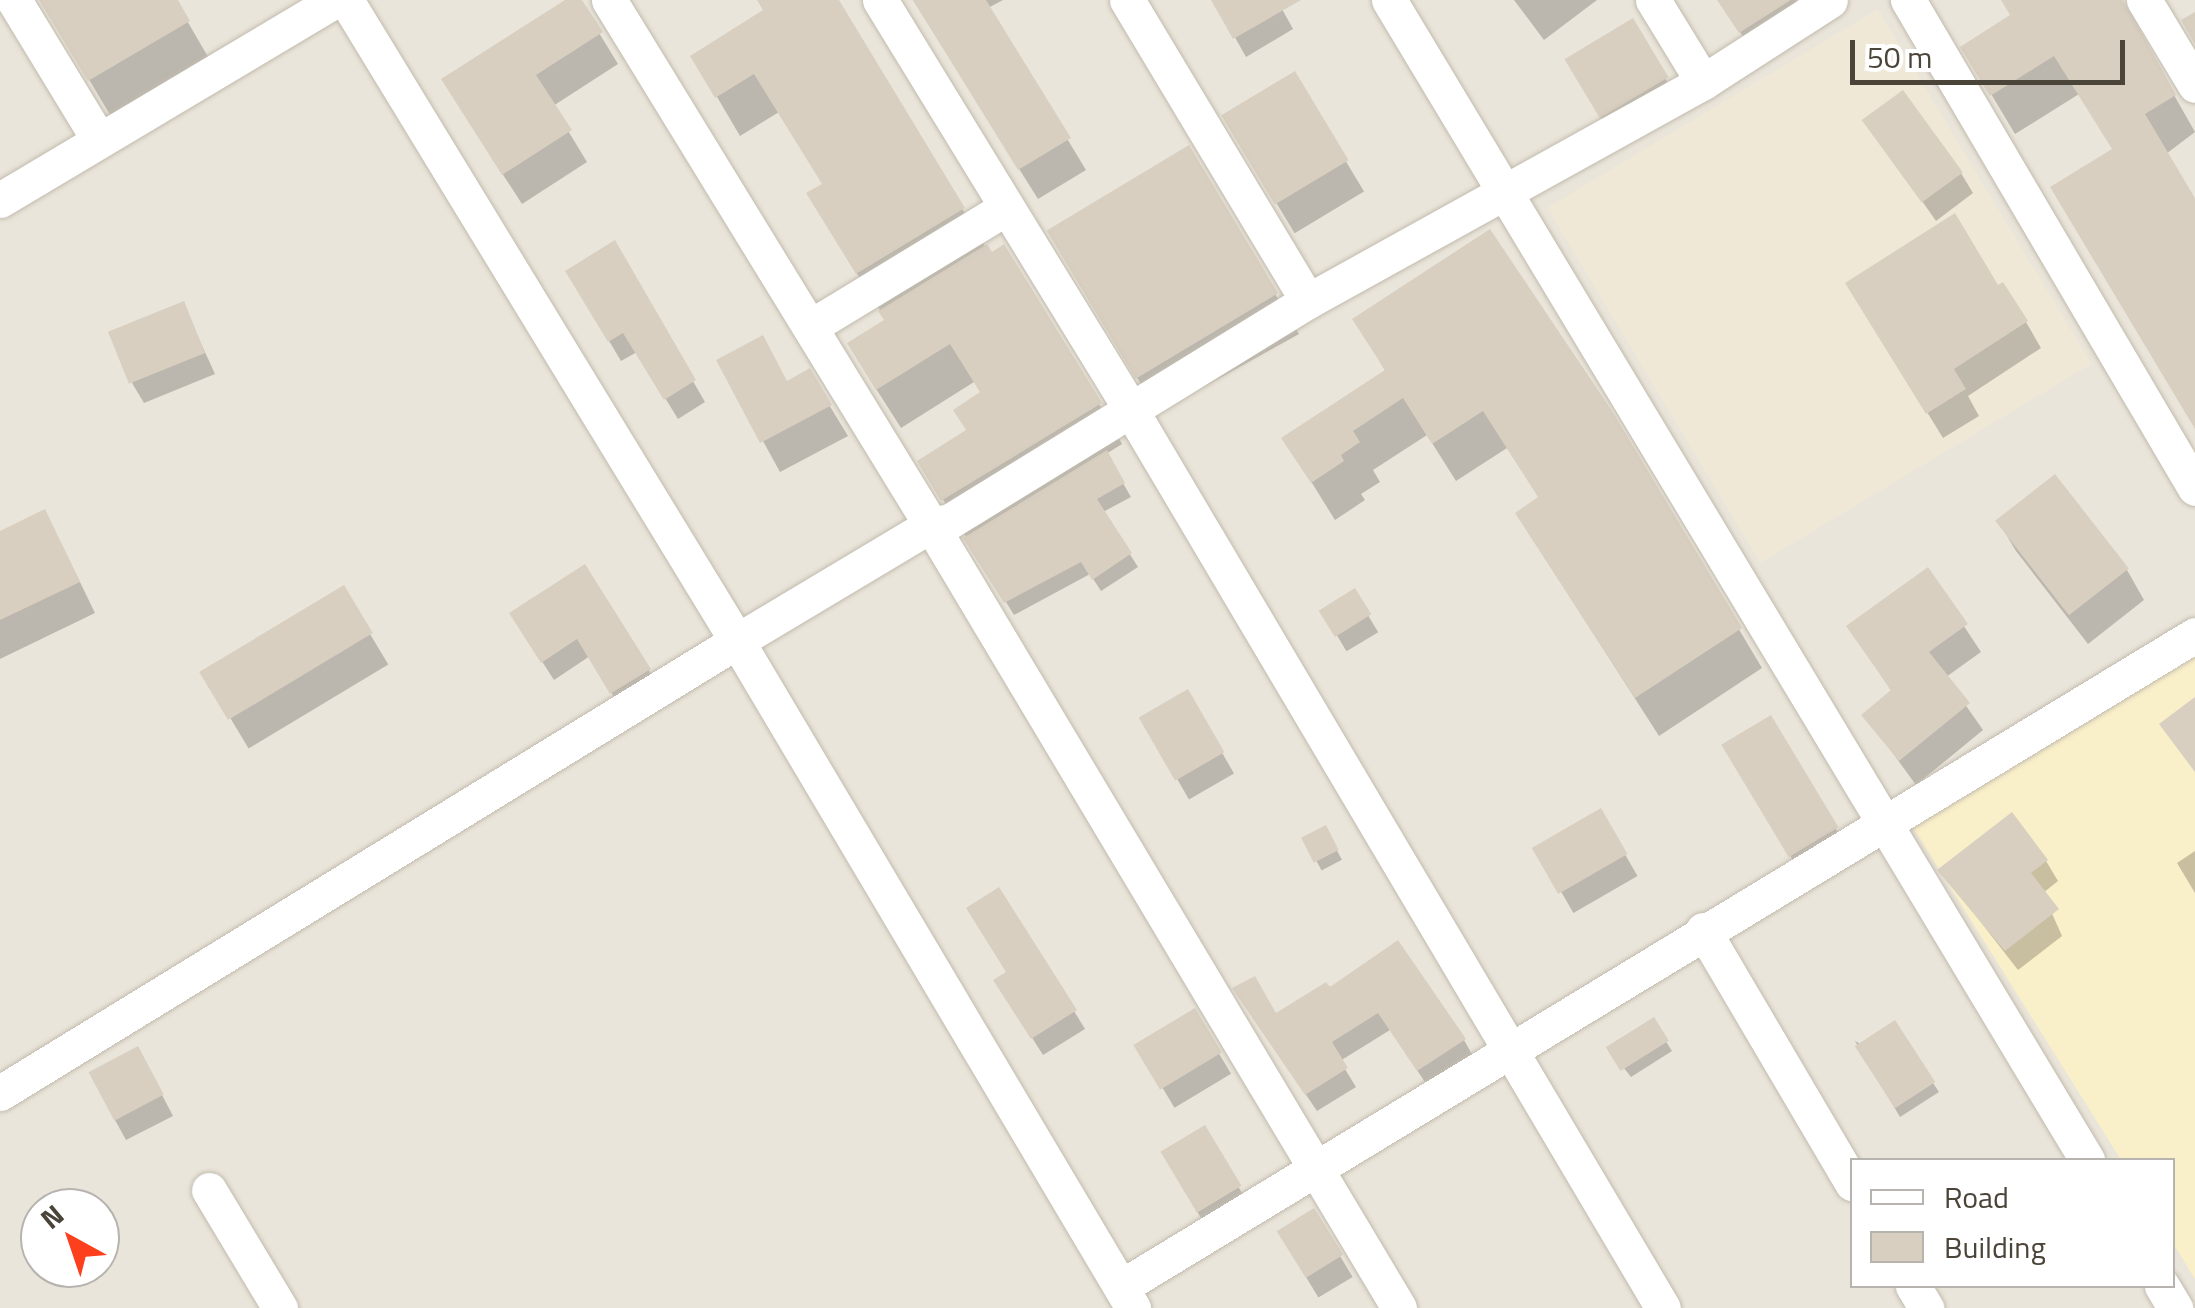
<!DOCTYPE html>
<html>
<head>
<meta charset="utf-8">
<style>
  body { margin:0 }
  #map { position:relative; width:2195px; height:1308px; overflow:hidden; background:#f6f3ec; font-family:"Titillium Web",sans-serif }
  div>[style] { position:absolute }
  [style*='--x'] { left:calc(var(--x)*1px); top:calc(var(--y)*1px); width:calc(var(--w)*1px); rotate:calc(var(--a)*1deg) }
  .residential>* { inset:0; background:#eae5da }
  .education>* { inset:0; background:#efe8d6; transform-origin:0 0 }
  .sand>* { inset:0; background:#f9efc9 }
  .shadow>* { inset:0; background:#0003; transform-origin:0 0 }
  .building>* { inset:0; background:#d8cfc1; transform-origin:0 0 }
  .roads { filter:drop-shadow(0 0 2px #c2bbae) drop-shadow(0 0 2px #c2bbae) }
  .minor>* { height:35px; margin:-17.5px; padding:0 17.5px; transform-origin:17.5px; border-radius:17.5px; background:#fff }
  span { translate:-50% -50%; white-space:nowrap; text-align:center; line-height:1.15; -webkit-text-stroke:9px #fff; paint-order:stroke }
  .legend { position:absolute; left:1850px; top:1158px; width:325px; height:130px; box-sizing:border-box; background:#fff; border:2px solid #b7b4b0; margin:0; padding:12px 18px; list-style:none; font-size:30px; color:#4b4439 }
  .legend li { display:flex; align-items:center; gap:20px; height:50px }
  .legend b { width:50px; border:2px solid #b7b4b0 }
  .north { position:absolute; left:20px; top:1188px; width:100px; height:100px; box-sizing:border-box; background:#fff; border:2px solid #b7b4b0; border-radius:50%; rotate:320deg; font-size:28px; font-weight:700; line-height:40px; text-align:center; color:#4b4439 }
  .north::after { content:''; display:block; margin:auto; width:35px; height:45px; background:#fc3f1d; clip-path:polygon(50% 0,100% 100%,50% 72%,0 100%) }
  .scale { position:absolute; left:1850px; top:40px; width:275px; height:45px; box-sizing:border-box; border:5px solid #4b4439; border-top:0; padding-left:12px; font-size:30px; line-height:35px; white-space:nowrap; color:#4b4439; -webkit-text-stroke:8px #fff; paint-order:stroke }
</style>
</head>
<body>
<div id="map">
  <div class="residential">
    <i style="clip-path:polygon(evenodd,0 0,2195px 0,2195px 1308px,0 1308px,0 0,1852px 1160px,2172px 1160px,2172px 1286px,1852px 1286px,1852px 1160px,0 0,40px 1208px,100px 1208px,100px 1268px,40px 1268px,40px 1208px)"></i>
  </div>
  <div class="education">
    <i style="left:1878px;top:9px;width:414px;height:386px;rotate:59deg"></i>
  </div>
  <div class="sand">
    <i style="clip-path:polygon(2195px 641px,2195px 1279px,2173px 1243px,2172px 1160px,2121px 1160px,1907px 818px)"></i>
  </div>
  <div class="shadow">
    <i style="clip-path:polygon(42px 0,175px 0,211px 62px,113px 120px)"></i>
    <i style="clip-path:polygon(569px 0,579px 0,618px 64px,553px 106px,587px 162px,522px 204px,462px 111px)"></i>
    <i style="clip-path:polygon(758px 0,836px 0,986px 248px,1099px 404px,1122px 444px,1106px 454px,1131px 497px,1103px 512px,1138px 567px,1101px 591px,1090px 574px,1014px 615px,920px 462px,968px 431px,982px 394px,974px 382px,901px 428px,873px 384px,887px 321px,832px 234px,824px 185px,779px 112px,740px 136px,693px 56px,766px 12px)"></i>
    <i style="clip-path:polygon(913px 0,1003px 0,988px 8px,1086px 170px,1038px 199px)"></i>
    <i style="clip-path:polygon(1214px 0,1277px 0,1293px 29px,1246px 57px)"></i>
    <i style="clip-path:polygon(1514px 0,1597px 0,1544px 40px)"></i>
    <i style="clip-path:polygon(1719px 0,1796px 0,1805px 16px,1752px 50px)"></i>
    <i style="clip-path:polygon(2002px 0,2120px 0,2195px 132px,2166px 154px,2195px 203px,2195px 426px,2114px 151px,2079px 94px,2015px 134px,1963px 47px,2012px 17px)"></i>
    <i style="left:1632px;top:21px;width:102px;height:75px;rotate:60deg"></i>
    <i style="left:1294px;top:75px;width:136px;height:81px;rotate:59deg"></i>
    <i style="clip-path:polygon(1866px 121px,1961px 173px,1973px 193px,1936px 221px)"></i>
    <i style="clip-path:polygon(1188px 148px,1299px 334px,1158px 412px,1072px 271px)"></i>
    <i style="clip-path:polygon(614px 244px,705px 402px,678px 419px,637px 352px,621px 361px,568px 272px)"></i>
    <i style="clip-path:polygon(183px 304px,215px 374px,144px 403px,132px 383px)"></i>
    <i style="clip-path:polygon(1864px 310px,2026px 322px,2041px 348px,1968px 396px,1979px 416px,1943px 438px)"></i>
    <i style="clip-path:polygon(1355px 320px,1609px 412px,1762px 668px,1659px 736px,1541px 552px,1540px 499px,1507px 448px,1456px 481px,1427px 435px,1373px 470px,1380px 482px,1361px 494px,1365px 500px,1335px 520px,1284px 438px,1386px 372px)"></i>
    <i style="clip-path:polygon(719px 361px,787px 383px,809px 372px,848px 436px,780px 472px)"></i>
    <i style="clip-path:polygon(1998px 521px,2127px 570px,2144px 600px,2088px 644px,2016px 551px)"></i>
    <i style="clip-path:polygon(0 534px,61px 543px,95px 613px,0 659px)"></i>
    <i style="clip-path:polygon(584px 567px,660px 688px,622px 711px,590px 656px,554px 680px,523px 632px)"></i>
    <i style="clip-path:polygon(1927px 570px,1981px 652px,1946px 677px,1983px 730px,1916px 785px,1865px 715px,1892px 692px,1849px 626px)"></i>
    <i style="left:343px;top:589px;width:88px;height:163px;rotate:59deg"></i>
    <i style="left:1354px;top:592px;width:47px;height:37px;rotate:59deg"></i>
    <i style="left:1187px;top:692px;width:94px;height:52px;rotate:60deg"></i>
    <i style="left:1770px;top:719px;width:163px;height:53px;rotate:59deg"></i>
    <i style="left:1600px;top:811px;width:75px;height:74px;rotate:60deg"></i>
    <i style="left:1325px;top:828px;width:36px;height:23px;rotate:62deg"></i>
    <i style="clip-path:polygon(2195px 851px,2195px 893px,2177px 863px)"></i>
    <i style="clip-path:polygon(2046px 861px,2058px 881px,2043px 893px,2062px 936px,2018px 970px,1941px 871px)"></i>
    <i style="clip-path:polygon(1326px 985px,1464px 1040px,1474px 1058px,1429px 1088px,1390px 1030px,1340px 1061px,1356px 1087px,1317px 1111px,1246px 1006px,1275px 1017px)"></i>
    <i style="clip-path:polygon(1007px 998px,1074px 1011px,1085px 1029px,1043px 1055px)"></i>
    <i style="left:1194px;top:1012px;width:72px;height:66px;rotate:59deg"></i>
    <i style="clip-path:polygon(1653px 1021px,1672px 1051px,1631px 1077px,1615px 1057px)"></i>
    <i style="clip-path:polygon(1855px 1041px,1933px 1083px,1939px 1092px,1900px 1117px)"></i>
    <i style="clip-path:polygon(149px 1070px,173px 1116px,126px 1140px,115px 1120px)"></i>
    <i style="left:1205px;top:1129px;width:91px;height:48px;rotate:60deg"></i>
    <i style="left:1313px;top:1211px;width:77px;height:40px;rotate:59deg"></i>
  </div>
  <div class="building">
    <i style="clip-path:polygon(39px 0,178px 0,190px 21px,88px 81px)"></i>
    <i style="clip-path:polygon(565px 0,582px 0,603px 32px,536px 75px,572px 130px,502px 175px,441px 79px)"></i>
    <i style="clip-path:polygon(757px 0,839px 0,965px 208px,856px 274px,806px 193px,822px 184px,754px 74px,715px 98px,690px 56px,763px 10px)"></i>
    <i style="clip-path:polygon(913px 0,986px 0,1071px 138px,1018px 170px)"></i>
    <i style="clip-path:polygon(1211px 0,1301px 0,1233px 39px)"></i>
    <i style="clip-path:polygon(1717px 0,1791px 0,1739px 33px)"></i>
    <i style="clip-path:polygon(2001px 0,2123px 0,2176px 95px,2145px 114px,2195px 198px,2195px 429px,2050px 187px,2112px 149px,2054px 56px,1990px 96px,1960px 47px,2010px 15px)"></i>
    <i style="clip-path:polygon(2195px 12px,2195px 44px,2181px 20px)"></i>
    <i style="left:1633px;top:18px;width:69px;height:80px;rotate:59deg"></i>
    <i style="left:1295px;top:71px;width:104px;height:86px;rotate:59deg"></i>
    <i style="left:1903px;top:90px;width:102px;height:51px;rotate:54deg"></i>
    <i style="left:1189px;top:145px;width:173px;height:166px;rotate:59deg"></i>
    <i style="clip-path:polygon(1955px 213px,1998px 285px,2003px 282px,2028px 321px,1954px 369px,1966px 389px,1926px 414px,1845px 283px)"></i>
    <i style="clip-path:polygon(1490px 229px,1612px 411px,1742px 628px,1635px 698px,1515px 513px,1538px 497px,1483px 411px,1432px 444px,1403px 398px,1353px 431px,1360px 442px,1341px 455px,1344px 461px,1311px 483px,1281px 438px,1385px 370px,1352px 319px)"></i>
    <i style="clip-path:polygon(615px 240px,696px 380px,664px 400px,623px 333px,608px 342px,565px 271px)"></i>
    <i style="clip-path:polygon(987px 244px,992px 252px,1004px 244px,1102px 403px,941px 501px,917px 461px,966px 430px,953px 410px,980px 392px,950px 344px,876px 390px,847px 343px,884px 320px,878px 311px)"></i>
    <i style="left:184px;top:301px;width:56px;height:82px;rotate:68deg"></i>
    <i style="clip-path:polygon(763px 335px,787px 381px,810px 368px,832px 405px,760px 443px,716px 360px)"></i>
    <i style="clip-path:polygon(1107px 450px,1125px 483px,1097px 499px,1132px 553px,1092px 580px,1081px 562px,1004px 603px,963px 538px)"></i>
    <i style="left:2055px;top:474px;width:120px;height:76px;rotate:52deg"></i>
    <i style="clip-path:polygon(45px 509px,80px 582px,0 620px,0 531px)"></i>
    <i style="clip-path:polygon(585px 564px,651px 669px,610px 694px,577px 639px,541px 663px,509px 613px)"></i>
    <i style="clip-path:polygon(1928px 567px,1968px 624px,1929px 652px,1970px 703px,1899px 761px,1861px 715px,1891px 690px,1846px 626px)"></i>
    <i style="left:344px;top:585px;width:56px;height:169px;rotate:59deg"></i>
    <i style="left:1355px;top:588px;width:31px;height:43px;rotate:58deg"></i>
    <i style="left:1188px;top:689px;width:73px;height:57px;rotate:60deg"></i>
    <i style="clip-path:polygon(2195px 697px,2195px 772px,2159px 724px)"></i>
    <i style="left:1771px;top:715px;width:131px;height:58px;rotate:59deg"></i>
    <i style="left:1601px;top:808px;width:53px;height:80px;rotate:60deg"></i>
    <i style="clip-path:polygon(2012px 812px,2048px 860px,2031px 873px,2059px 909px,2005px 951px,1937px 870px)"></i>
    <i style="left:1326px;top:825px;width:28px;height:28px;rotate:63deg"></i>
    <i style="clip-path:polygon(999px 887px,1077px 1010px,1031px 1039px,993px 980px,1006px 972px,966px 908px)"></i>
    <i style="clip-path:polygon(1398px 940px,1466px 1039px,1417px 1071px,1378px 1013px,1332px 1042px,1348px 1068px,1305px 1095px,1232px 988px,1255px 976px,1276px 1013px,1326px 982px,1330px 987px)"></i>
    <i style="left:1195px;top:1008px;width:52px;height:72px;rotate:59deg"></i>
    <i style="left:1654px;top:1017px;width:28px;height:57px;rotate:58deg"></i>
    <i style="left:1895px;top:1020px;width:74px;height:48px;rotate:57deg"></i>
    <i style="left:138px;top:1046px;width:55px;height:56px;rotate:62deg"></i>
    <i style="left:1205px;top:1125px;width:71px;height:52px;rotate:59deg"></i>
    <i style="left:1314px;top:1208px;width:55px;height:44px;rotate:58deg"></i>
  </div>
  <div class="roads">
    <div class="minor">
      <i style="--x:14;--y:0;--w:164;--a:58.7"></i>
      <i style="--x:346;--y:0;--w:751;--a:58.62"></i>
      <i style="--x:737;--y:641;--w:776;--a:59.3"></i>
      <i style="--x:609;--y:0;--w:616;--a:58.48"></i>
      <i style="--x:931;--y:525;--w:912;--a:59.13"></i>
      <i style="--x:880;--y:0;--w:477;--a:58.5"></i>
      <i style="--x:1129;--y:407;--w:1047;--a:59.35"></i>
      <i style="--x:1127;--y:0;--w:351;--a:59"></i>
      <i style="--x:1389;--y:0;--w:1354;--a:58.96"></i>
      <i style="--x:1653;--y:0;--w:96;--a:58.6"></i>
      <i style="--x:1908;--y:0;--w:566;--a:59.54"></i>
      <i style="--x:2144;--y:0;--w:99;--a:59"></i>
      <i style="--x:0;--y:200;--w:390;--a:-30.8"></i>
      <i style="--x:810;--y:327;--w:229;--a:-31.3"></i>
      <i style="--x:1703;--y:930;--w:294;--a:59.5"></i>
      <i style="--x:0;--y:1093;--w:865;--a:-31.52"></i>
      <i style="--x:737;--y:641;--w:226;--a:-30.9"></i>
      <i style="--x:931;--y:525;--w:19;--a:-12"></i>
      <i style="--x:950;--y:521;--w:420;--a:-31.6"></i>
      <i style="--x:1308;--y:301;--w:452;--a:-29"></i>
      <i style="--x:1703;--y:82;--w:151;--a:-32.8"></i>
      <i style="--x:209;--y:1190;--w:138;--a:59"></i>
      <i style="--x:1913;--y:1286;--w:26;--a:59"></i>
      <i style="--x:2162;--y:1286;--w:26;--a:59"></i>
      <i style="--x:1121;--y:1287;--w:1256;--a:-31.26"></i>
    </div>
  </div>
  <ul class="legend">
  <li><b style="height:12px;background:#fff"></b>Road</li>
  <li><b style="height:28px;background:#d8cfc1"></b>Building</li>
  </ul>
  <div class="north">N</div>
  <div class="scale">50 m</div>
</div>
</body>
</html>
